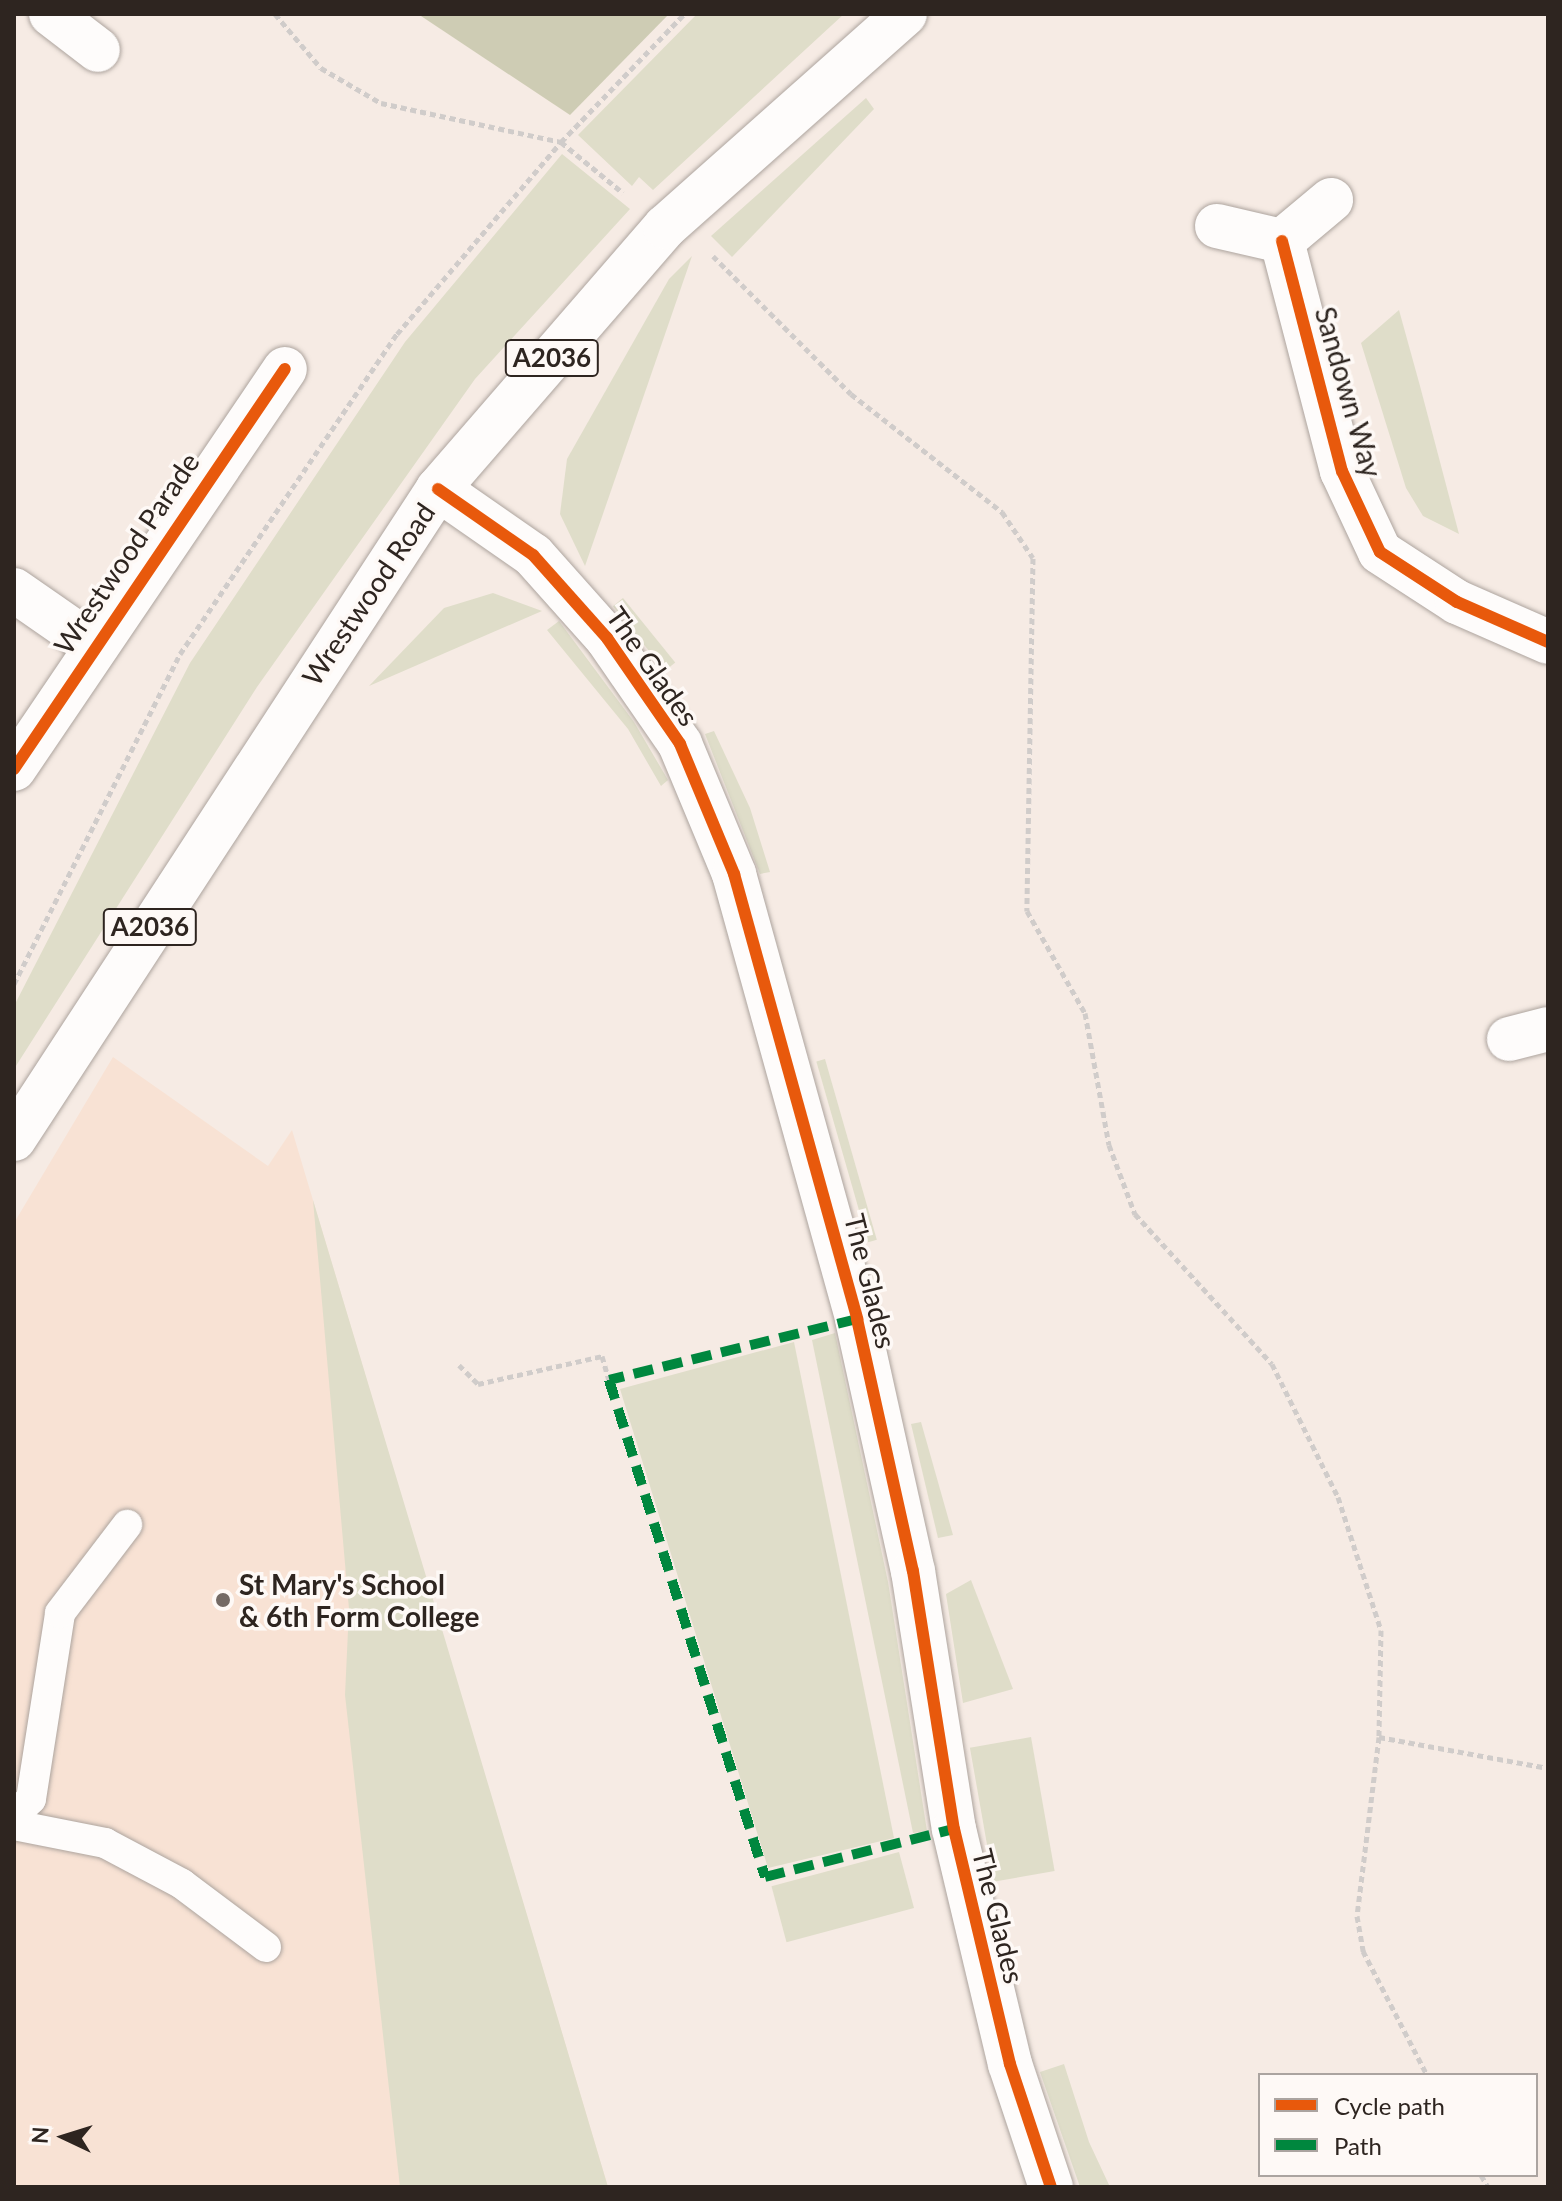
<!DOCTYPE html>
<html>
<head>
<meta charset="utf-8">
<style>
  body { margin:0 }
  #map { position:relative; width:1562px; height:2201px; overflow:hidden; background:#f6ebe4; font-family:Lato,sans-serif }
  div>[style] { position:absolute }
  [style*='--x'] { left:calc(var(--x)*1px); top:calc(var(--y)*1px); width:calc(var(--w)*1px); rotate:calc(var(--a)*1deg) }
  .built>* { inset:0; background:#f8e2d4 }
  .green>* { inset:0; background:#dfddc9; transform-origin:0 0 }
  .forest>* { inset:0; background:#ceccb4 }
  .path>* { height:5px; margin-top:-2.5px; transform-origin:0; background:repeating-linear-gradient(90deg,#d0ccca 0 6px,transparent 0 10px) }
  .roads { filter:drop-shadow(0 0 2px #ada49e) drop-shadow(0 0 2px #ada49e) }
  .service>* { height:30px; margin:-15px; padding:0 15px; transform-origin:15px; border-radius:15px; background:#fefcfb }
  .minor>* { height:44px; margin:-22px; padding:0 22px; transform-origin:22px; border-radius:22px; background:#fefcfb }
  .primary>* { height:44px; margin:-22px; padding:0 22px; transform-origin:22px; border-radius:22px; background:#fefcfb }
  .quiet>* { height:10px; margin-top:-5px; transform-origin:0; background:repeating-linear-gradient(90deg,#00873e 0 20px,transparent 0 30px) }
  .cycleway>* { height:12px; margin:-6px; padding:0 6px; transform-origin:6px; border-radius:6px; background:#e8590c }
  .dots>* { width:22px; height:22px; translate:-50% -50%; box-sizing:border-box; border:4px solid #fef9f6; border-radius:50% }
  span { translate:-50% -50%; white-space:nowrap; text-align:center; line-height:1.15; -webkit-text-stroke:7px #fef9f6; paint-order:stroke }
  .shield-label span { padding:2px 6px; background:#fef9f6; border:2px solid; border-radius:6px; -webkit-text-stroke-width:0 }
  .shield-label { font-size:26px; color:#2e2520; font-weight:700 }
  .street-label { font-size:28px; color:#2e2520 }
  .poi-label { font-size:28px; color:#2e2520; font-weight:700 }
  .left { translate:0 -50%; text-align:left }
  .frame { position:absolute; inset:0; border:16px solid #2e2520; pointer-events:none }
  .legend { position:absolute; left:1258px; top:2073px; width:280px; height:104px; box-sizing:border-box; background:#fef9f6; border:2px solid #aba4a0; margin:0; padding:10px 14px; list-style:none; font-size:24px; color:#2e2520 }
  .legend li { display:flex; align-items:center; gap:16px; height:40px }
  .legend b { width:40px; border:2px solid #aba4a0 }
  .north { position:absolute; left:24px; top:2097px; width:80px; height:80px; -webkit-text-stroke:6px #fef9f6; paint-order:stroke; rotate:274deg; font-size:22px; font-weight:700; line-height:32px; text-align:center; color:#2e2520 }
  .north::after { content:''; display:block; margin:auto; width:28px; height:36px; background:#2e2520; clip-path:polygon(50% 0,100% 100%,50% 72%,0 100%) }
</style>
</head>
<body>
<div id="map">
  <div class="built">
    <i style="clip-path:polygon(113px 1057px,268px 1166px,292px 1130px,608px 2187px,14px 2187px,14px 1223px)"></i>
  </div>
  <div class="green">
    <i style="clip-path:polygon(697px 14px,844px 14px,653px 190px,639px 177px,632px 186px,578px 135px)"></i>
    <i style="clip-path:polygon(866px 98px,874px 109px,732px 257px,711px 236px)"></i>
    <i style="clip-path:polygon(562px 154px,630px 209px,475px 379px,257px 687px,14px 1069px,14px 1006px,190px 663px,405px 342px)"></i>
    <i style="clip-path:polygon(692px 256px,585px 566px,560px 514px,567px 459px,669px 279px)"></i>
    <i style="clip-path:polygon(1399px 310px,1420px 386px,1459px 534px,1423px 516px,1406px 488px,1361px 343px)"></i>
    <i style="clip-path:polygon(493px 593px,542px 611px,369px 686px,444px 608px)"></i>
    <i style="left:623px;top:598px;width:83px;height:13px;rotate:51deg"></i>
    <i style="clip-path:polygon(559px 621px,634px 722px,668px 780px,661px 786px,628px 729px,547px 630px)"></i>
    <i style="clip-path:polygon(714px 731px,750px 808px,770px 872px,760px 874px,705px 734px)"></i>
    <i style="left:825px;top:1059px;width:188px;height:9px;rotate:74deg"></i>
    <i style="clip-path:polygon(313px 1200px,444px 1636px,608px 2187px,400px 2187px,345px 1695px,349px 1609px)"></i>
    <i style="clip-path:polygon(835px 1333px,888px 1582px,927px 1831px,913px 1833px,812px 1340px)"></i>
    <i style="clip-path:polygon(794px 1342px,894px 1838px,768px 1868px,620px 1389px)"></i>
    <i style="clip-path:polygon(921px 1422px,953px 1535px,938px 1538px,911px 1424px)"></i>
    <i style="clip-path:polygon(971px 1580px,1013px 1689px,963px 1703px,946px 1594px)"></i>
    <i style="left:1031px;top:1737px;width:136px;height:62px;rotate:80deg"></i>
    <i style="left:899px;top:1852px;width:58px;height:132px;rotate:75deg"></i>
    <i style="clip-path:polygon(1064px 2064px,1089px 2142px,1110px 2187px,1080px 2187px,1040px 2072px)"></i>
  </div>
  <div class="forest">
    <i style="clip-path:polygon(418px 14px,669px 14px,570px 115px)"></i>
  </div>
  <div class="path">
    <i style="--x:275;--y:14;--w:71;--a:49.6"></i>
    <i style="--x:321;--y:68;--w:69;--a:30.3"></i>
    <i style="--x:381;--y:103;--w:184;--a:12.2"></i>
    <i style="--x:561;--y:142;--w:80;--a:39.4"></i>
    <i style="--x:713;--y:256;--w:195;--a:45"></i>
    <i style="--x:851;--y:394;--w:192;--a:38"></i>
    <i style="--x:1002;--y:512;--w:55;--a:56"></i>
    <i style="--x:1033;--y:558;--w:353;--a:91"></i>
    <i style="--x:1027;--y:911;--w:117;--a:60.4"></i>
    <i style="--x:1085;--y:1013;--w:134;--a:79.7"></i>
    <i style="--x:1109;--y:1145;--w:74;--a:69.4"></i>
    <i style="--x:1135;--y:1214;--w:203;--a:47.6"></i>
    <i style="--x:1272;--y:1364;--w:148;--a:63.6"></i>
    <i style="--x:1338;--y:1497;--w:140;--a:72.1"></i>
    <i style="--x:1381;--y:1630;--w:107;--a:91.1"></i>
    <i style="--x:1379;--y:1737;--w:180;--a:97"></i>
    <i style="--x:1357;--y:1916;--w:36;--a:80"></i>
    <i style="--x:1363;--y:1951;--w:140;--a:62.7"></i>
    <i style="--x:14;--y:984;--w:369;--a:-63.3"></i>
    <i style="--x:180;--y:654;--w:387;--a:-55.9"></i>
    <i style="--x:397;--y:334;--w:253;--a:-49.5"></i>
    <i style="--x:561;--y:142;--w:178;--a:-46.1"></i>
    <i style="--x:459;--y:1365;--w:27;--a:45"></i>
    <i style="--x:478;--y:1384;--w:127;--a:-12.7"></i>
    <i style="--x:602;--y:1356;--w:25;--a:74"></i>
    <i style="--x:1379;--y:1737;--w:172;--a:10.4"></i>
    <i style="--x:1481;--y:2175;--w:14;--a:60"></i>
  </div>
  <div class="roads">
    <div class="service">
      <i style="--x:14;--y:1815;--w:23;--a:-43"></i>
      <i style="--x:31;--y:1799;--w:188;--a:-81.1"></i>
      <i style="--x:60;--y:1613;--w:111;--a:-52.7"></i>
      <i style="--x:14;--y:1825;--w:93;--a:11.2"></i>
      <i style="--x:105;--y:1843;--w:87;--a:28"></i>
      <i style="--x:182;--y:1884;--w:105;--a:36.9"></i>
    </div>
    <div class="minor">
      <i style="--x:51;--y:14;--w:59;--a:37.5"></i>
      <i style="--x:1217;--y:226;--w:67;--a:13"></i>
      <i style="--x:1282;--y:241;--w:64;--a:-39.9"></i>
      <i style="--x:1282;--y:241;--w:238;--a:75.4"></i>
      <i style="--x:1342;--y:471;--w:89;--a:64.9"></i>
      <i style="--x:1380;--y:552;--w:92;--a:33"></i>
      <i style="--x:1457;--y:602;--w:99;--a:23.7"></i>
      <i style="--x:438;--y:489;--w:116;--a:34.8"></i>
      <i style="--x:533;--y:555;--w:111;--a:48.3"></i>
      <i style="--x:607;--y:638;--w:129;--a:55.4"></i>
      <i style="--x:680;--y:744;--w:141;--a:67.4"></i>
      <i style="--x:734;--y:874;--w:462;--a:74.5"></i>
      <i style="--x:857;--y:1319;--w:258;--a:77.5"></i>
      <i style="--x:913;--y:1571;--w:261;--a:81"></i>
      <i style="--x:954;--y:1829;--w:242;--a:76.6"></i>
      <i style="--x:1010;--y:2064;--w:130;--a:71.6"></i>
      <i style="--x:14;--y:590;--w:96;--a:34.8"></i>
      <i style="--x:14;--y:769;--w:483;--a:-55.9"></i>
      <i style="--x:1509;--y:1039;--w:40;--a:-14.4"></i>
    </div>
    <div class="primary">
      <i style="--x:14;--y:1139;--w:776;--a:-56.88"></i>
      <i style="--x:438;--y:489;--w:347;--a:-49.1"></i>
      <i style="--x:665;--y:227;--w:321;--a:-41.6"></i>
    </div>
  </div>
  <div class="quiet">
    <i style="--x:857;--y:1319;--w:255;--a:166.2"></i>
    <i style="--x:609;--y:1380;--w:521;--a:72.57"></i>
    <i style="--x:765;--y:1877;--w:195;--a:-14.3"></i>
  </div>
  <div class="cycleway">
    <i style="--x:1282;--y:241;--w:238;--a:75.4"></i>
    <i style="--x:1342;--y:471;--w:89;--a:64.9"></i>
    <i style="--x:1380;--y:552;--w:92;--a:33"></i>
    <i style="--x:1457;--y:602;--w:99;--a:23.7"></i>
    <i style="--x:438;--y:489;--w:116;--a:34.8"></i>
    <i style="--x:533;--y:555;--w:111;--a:48.3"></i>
    <i style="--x:607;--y:638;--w:129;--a:55.4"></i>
    <i style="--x:680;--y:744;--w:141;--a:67.4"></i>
    <i style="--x:734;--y:874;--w:462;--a:74.5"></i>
    <i style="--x:857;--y:1319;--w:258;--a:77.5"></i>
    <i style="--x:913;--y:1571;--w:261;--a:81"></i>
    <i style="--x:954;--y:1829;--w:242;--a:76.6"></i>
    <i style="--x:1010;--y:2064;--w:130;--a:71.6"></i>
    <i style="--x:14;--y:769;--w:483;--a:-55.9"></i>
  </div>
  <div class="dots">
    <i style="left:223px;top:1600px;background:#746a65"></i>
  </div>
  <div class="shield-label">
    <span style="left:552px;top:358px">A2036</span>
    <span style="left:150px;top:927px">A2036</span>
  </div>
  <div class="street-label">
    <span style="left:1349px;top:392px;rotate:74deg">Sandown Way</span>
    <span style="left:126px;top:553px;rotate:-56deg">Wrestwood Parade</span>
    <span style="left:368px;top:594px;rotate:-56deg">Wrestwood Road</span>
    <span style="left:653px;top:666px;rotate:55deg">The Glades</span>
    <span style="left:871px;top:1281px;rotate:76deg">The Glades</span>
    <span style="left:999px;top:1916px;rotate:76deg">The Glades</span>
  </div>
  <div class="poi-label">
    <span class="left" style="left:239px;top:1600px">St Mary's School<br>&amp; 6th Form College</span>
  </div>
  <div class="frame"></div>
  <ul class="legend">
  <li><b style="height:10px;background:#e8590c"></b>Cycle path</li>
  <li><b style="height:10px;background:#00873e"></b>Path</li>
  </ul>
  <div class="north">N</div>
</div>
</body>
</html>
